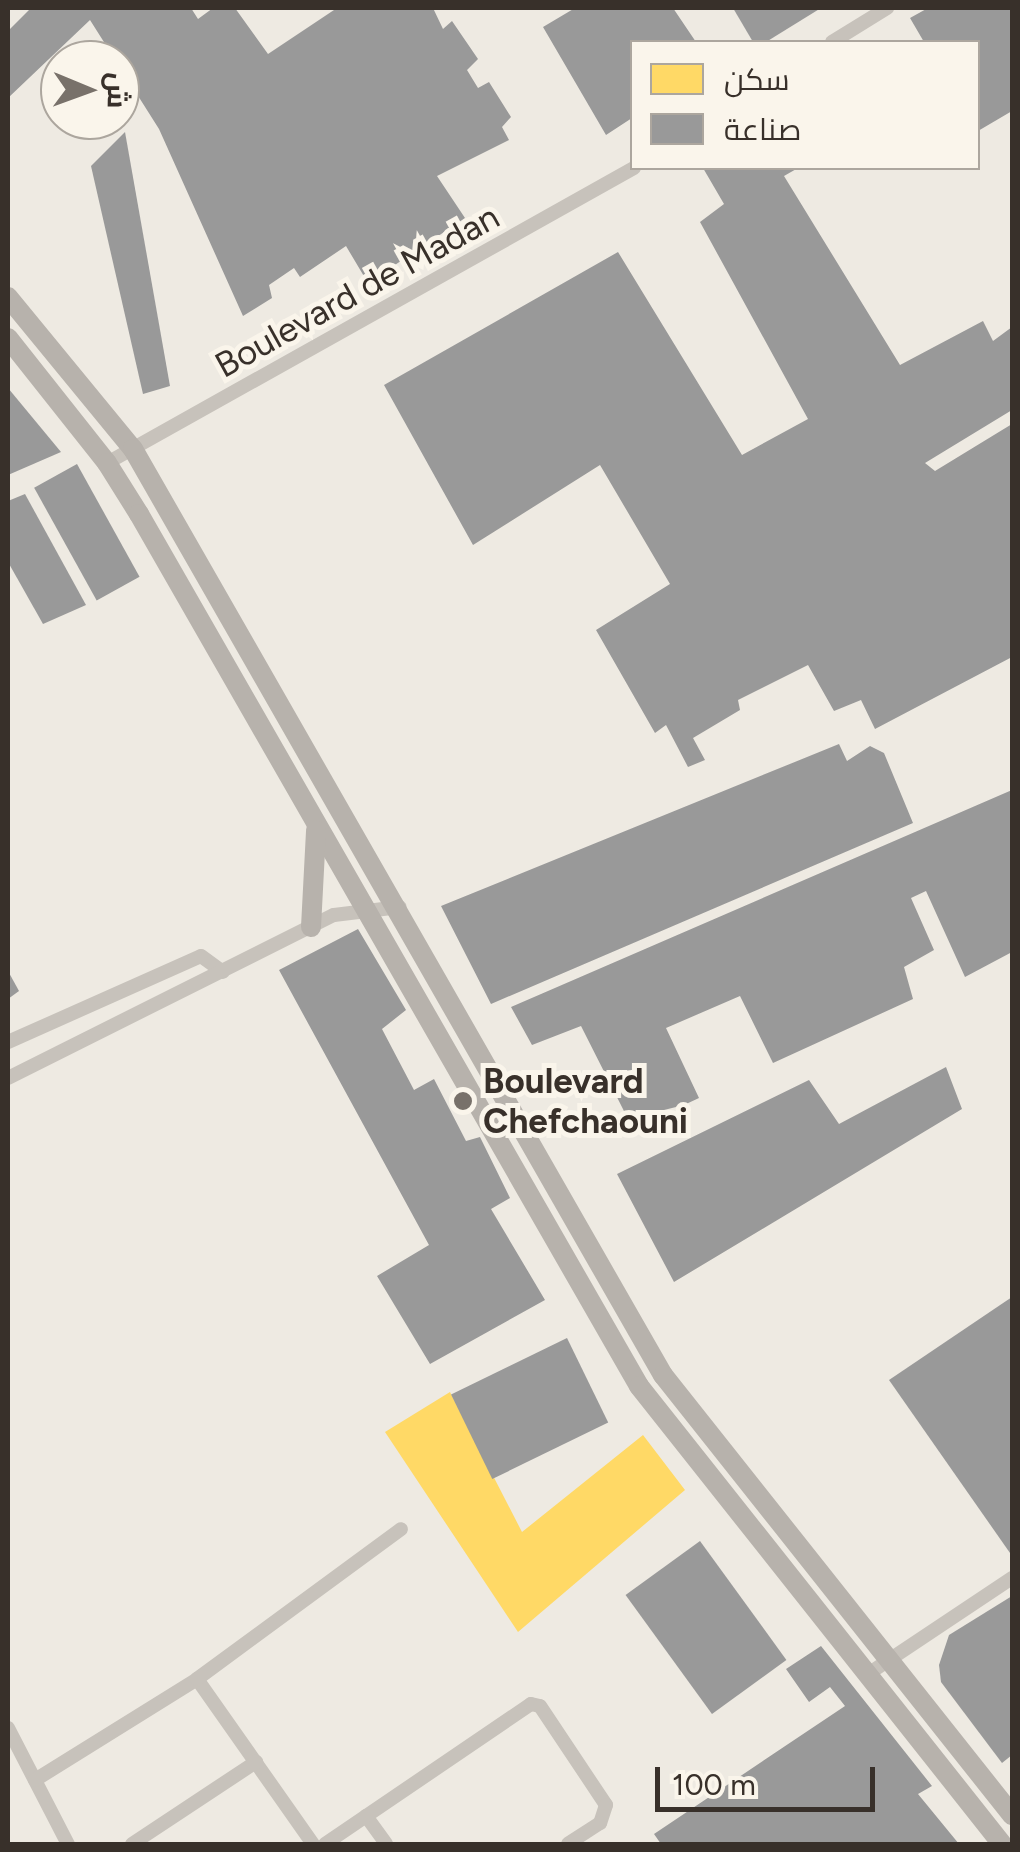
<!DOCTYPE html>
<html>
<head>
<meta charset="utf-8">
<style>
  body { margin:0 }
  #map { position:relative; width:1020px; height:1852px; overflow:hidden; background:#eeeae2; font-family:Figtree,Cairo,sans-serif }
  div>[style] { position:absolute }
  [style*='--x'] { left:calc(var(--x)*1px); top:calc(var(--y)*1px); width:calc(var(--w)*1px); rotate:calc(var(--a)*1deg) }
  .homes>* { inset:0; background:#ffd966 }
  .industry>* { inset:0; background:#999; transform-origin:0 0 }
  .street>* { height:14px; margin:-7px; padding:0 7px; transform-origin:7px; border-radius:7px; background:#c7c2bb }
  .secondary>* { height:20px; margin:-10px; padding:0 10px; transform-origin:10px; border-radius:10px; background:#b7b2ac }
  .dots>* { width:28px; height:28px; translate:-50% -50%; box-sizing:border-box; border:5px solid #faf5eb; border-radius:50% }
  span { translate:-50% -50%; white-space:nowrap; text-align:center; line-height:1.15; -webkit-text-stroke:10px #faf5eb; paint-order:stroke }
  .street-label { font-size:35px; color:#38302a }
  .poi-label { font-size:35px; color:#38302a; font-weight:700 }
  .left { translate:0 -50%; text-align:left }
  .frame { position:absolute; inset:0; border:10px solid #38302a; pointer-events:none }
  .legend { position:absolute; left:630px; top:40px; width:350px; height:130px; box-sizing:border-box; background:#faf5eb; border:2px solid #aca69e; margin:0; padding:12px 18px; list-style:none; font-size:30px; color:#38302a }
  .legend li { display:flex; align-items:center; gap:20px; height:50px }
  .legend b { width:50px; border:2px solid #aca69e }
  .north { position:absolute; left:40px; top:40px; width:100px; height:100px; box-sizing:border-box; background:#faf5eb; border:2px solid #aca69e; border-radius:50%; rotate:91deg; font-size:28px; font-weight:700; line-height:40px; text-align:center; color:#38302a }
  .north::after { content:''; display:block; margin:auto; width:35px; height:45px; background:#78716a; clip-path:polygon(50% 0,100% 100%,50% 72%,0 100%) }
  .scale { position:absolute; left:655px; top:1767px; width:220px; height:45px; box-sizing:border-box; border:5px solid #38302a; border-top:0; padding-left:12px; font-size:30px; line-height:35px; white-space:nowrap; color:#38302a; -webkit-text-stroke:8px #faf5eb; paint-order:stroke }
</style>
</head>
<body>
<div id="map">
  <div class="homes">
    <i style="clip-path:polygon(450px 1392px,522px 1532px,643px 1435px,685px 1490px,518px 1632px,385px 1432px)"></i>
  </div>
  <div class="industry">
    <i style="clip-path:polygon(31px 8px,191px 8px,198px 19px,213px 8px,235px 8px,268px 54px,337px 8px,433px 8px,443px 29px,452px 21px,478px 59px,467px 70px,478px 88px,489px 82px,511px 117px,502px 127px,509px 140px,437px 176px,465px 218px,368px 283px,346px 246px,300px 277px,294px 268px,269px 285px,272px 298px,243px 316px,159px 129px,90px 20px,8px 98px,8px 31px)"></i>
    <i style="clip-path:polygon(575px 8px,673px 8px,696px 42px,632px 42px,632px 118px,606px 135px,543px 27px)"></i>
    <i style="clip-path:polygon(733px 8px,821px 8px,766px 42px,753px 42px)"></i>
    <i style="clip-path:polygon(928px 8px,1012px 8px,1012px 111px,978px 131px,978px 42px,924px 42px,910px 18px)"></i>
    <i style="clip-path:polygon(125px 132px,170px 386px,143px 394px,91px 166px)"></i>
    <i style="clip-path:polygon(703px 168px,798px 168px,784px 176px,900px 365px,983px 321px,993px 341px,1012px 327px,1012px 410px,925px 463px,935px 471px,1012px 424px,1012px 657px,875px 729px,861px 700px,834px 711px,808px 665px,738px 700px,740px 710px,693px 738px,705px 760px,688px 767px,666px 725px,655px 733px,596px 630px,670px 584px,600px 465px,473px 545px,384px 385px,618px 252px,742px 455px,808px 419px,700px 222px,724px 204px)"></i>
    <i style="clip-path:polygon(8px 388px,61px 452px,8px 475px)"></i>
    <i style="left:77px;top:464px;width:129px;height:49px;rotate:61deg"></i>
    <i style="clip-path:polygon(25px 494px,86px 605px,43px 624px,8px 562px,8px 501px)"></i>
    <i style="clip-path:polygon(839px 744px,847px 761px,870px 746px,884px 753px,913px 823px,491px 1004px,441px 906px)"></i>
    <i style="clip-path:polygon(1012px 790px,1012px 952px,965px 977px,926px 891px,911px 898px,934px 950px,904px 967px,913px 999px,773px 1063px,740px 996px,666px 1028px,699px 1098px,684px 1105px,628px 1119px,581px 1026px,532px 1045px,511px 1007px)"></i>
    <i style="clip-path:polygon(358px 929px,406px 1010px,382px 1029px,414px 1090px,434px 1079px,466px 1141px,480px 1137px,510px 1198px,491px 1209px,545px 1300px,430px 1364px,377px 1276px,429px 1245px,279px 970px)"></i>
    <i style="clip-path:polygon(8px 971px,19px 991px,8px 999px)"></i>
    <i style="clip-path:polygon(946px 1067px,962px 1109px,674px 1282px,617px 1174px,809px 1080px,839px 1124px)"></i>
    <i style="clip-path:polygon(1012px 1297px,1012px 1552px,1010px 1553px,889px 1380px)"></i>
    <i style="left:567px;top:1338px;width:94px;height:129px;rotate:64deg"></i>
    <i style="left:700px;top:1541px;width:147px;height:92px;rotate:54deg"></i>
    <i style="clip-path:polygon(1012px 1596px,1012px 1755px,1002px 1763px,941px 1682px,939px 1665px,949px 1635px)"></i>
    <i style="clip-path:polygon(821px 1646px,932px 1786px,918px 1794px,959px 1844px,661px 1844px,654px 1834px,845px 1706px,830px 1687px,809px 1702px,786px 1669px)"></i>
  </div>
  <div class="street">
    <i style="--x:832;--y:42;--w:65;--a:-31.7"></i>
    <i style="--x:107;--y:463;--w:604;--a:-29.24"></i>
    <i style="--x:8;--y:1042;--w:211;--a:-24"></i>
    <i style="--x:201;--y:956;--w:27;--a:36"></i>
    <i style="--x:8;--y:1078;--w:364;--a:-26.6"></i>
    <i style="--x:334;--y:915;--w:66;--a:-6.9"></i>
    <i style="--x:868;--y:1674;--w:173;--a:-33.7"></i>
    <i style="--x:197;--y:1679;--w:202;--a:54.9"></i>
    <i style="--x:8;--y:1728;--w:131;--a:62.7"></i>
    <i style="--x:35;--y:1780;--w:191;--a:-31.9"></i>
    <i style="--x:197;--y:1679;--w:253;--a:-36.3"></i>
    <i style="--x:366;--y:1816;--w:34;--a:54"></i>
    <i style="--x:132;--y:1844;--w:149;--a:-33.5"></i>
    <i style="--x:325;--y:1844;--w:249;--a:-34.2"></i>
    <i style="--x:531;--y:1704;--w:9;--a:13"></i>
    <i style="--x:540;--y:1706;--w:119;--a:56.3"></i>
    <i style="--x:606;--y:1805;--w:19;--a:108"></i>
    <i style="--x:600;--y:1823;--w:38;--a:147"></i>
  </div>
  <div class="secondary">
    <i style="--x:8;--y:297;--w:197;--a:50.6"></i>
    <i style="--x:133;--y:449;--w:1067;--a:60.22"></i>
    <i style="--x:663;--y:1375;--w:562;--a:51.58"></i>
    <i style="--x:8;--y:338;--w:159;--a:51.6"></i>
    <i style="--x:107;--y:463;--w:60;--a:57.9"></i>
    <i style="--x:139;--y:514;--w:1005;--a:60.17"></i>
    <i style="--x:639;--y:1386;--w:584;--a:51.6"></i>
    <i style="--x:311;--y:927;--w:97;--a:-87"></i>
  </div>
  <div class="dots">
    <i style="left:463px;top:1101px;background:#78716a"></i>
  </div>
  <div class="street-label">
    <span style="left:357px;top:291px;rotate:-29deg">Boulevard de Madan</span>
  </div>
  <div class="poi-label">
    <span class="left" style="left:483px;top:1101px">Boulevard<br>Chefchaouni</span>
  </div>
  <div class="frame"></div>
  <ul class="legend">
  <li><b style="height:28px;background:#ffd966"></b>سكن</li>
  <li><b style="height:28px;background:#999"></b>صناعة</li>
  </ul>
  <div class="north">ش</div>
  <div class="scale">100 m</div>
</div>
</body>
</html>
